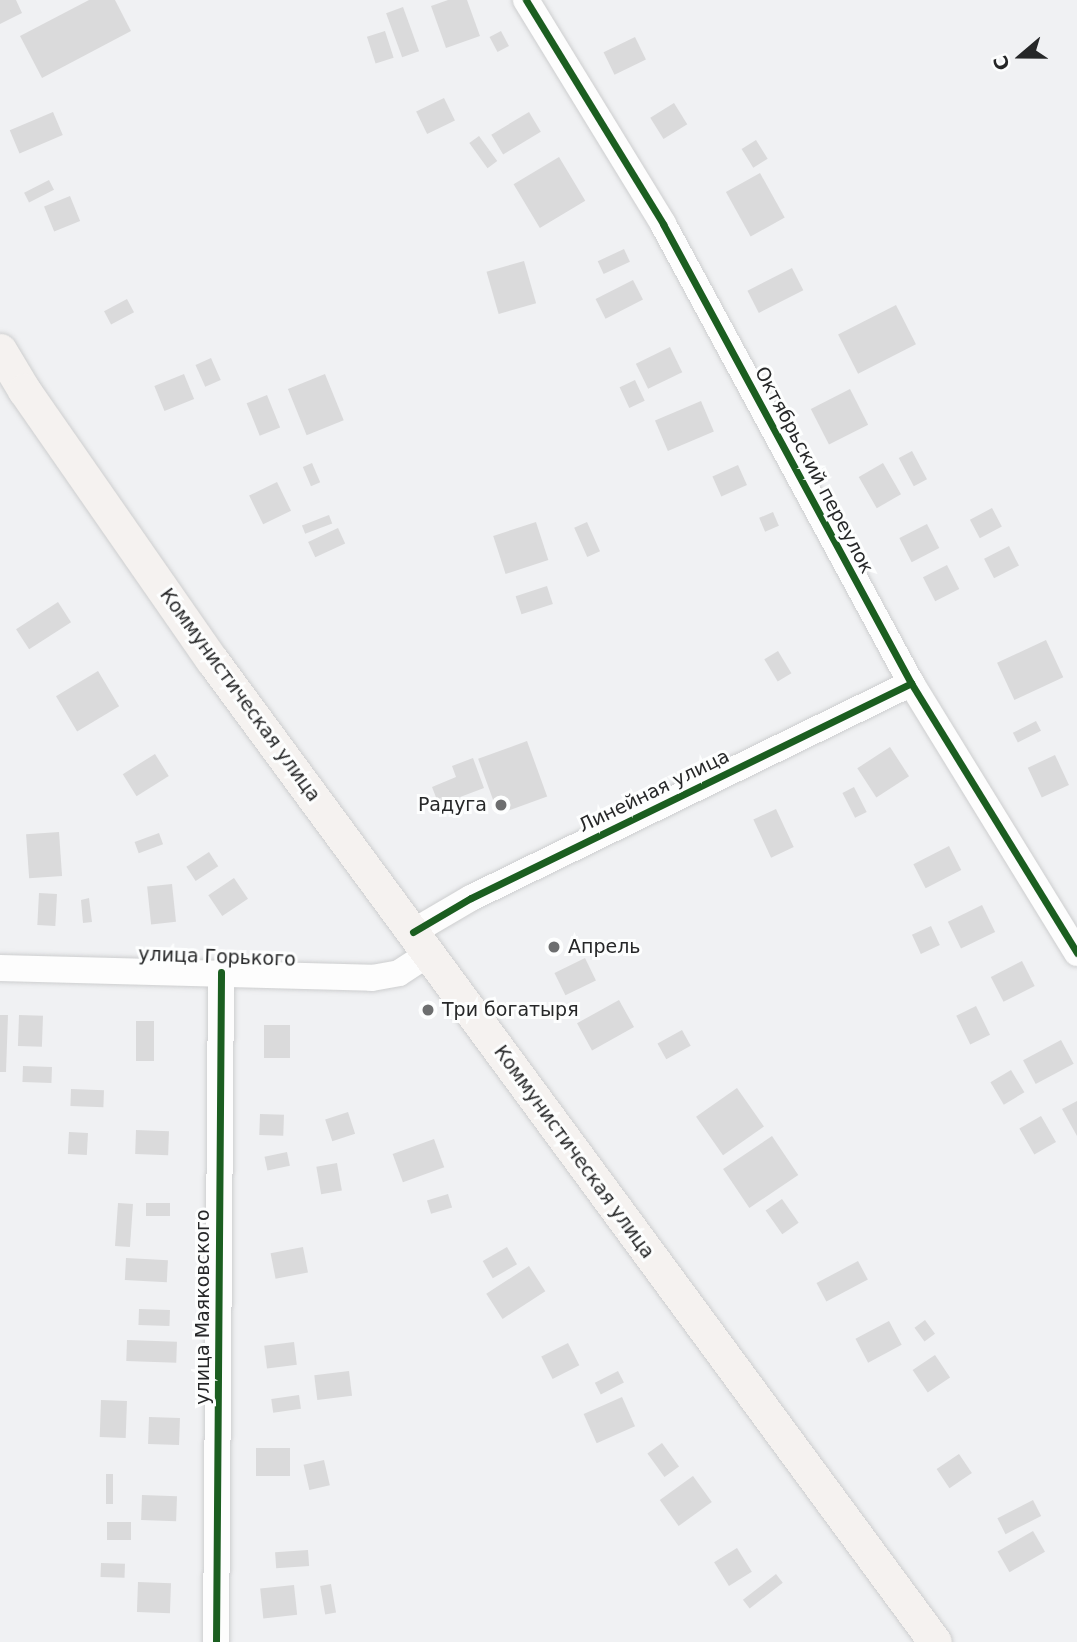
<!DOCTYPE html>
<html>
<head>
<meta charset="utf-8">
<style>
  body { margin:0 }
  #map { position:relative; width:1077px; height:1642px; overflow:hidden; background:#f0f1f3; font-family:"DejaVu Sans",sans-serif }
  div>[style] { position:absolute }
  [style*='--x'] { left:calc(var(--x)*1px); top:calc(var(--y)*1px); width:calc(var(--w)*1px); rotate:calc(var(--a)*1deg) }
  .building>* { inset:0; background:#dadadb; transform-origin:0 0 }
  .roads { filter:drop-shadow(0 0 2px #cdcecf) drop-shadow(0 0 2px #cdcecf) }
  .minor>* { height:26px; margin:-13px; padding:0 13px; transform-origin:13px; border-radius:13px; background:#fdfdfd }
  .major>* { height:33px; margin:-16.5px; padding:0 16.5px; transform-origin:16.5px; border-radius:16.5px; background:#f5f2f0 }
  .cycleway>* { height:7px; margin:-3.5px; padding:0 3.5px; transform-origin:3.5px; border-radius:3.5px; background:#1b5e20 }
  .dots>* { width:19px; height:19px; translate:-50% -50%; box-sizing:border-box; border:4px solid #fdfefe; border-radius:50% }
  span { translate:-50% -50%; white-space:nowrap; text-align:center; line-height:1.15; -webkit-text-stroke:6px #fdfefe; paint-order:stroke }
  .street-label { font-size:19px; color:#262728 }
  .poi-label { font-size:19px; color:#262728 }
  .right { translate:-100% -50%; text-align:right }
  .left { translate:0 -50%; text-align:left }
  .north { position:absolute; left:986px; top:21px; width:70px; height:70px; -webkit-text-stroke:5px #fdfefe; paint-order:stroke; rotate:250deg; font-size:19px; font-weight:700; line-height:28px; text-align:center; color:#262728 }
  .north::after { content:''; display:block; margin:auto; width:24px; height:32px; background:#262728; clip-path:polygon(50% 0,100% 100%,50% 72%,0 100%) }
</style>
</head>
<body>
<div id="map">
  <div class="building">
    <i style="clip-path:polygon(0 0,16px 0,22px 13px,0 24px)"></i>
    <i style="clip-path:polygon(89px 0,115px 0,131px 31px,42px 78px,20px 36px)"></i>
    <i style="clip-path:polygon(448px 0,467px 0,480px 36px,446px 48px,431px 6px)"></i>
    <i style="left:403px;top:7px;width:47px;height:18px;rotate:70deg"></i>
    <i style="left:385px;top:31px;width:28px;height:19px;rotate:72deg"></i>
    <i style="left:501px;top:31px;width:17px;height:13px;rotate:62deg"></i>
    <i style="left:635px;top:37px;width:25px;height:35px;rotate:64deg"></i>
    <i style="left:444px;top:98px;width:25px;height:31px;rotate:64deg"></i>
    <i style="left:674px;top:103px;width:25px;height:28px;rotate:58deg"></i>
    <i style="left:53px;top:112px;width:25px;height:47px;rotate:67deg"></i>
    <i style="left:529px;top:112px;width:23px;height:44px;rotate:59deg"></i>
    <i style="left:479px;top:136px;width:31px;height:12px;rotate:54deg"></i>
    <i style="left:756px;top:140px;width:22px;height:17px;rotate:58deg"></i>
    <i style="left:559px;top:157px;width:51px;height:53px;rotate:59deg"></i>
    <i style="left:760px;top:173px;width:51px;height:39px;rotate:61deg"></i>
    <i style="left:49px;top:180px;width:11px;height:28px;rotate:63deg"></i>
    <i style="left:70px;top:196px;width:27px;height:28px;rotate:68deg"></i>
    <i style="left:624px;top:249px;width:14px;height:29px;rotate:65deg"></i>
    <i style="left:524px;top:261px;width:44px;height:39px;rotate:74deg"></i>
    <i style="left:792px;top:268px;width:25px;height:50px;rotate:63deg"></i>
    <i style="left:633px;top:280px;width:22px;height:42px;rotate:63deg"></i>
    <i style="left:127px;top:299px;width:15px;height:26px;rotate:62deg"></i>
    <i style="left:896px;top:305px;width:44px;height:65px;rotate:63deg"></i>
    <i style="left:670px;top:347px;width:28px;height:38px;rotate:64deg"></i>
    <i style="left:211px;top:358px;width:24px;height:17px;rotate:66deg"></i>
    <i style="left:184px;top:374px;width:27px;height:32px;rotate:68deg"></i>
    <i style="left:325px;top:374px;width:50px;height:40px;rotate:68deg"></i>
    <i style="left:635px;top:380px;width:23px;height:17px;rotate:65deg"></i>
    <i style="left:850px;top:389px;width:40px;height:44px;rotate:63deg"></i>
    <i style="left:267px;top:395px;width:35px;height:22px;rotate:68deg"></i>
    <i style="left:701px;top:401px;width:33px;height:50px;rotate:67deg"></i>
    <i style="left:912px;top:451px;width:32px;height:15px;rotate:62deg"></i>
    <i style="left:312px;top:463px;width:21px;height:10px;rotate:67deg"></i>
    <i style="left:883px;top:463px;width:36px;height:28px;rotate:60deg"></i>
    <i style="left:738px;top:465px;width:22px;height:28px;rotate:66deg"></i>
    <i style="left:277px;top:482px;width:32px;height:31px;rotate:64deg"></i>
    <i style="left:992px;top:508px;width:21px;height:25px;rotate:62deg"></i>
    <i style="left:773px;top:512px;width:15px;height:15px;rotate:67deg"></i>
    <i style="left:329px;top:515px;width:9px;height:29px;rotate:69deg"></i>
    <i style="left:536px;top:522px;width:40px;height:45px;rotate:72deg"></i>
    <i style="left:587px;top:522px;width:32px;height:14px;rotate:66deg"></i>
    <i style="left:927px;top:524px;width:27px;height:31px;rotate:63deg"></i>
    <i style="left:338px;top:528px;width:17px;height:33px;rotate:65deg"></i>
    <i style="left:1009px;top:546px;width:22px;height:28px;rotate:63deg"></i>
    <i style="left:947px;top:565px;width:27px;height:27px;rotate:63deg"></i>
    <i style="left:547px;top:586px;width:19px;height:33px;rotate:72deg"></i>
    <i style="left:58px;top:602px;width:24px;height:50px;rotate:57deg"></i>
    <i style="left:1046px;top:640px;width:41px;height:54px;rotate:65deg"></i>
    <i style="left:778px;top:651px;width:26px;height:16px;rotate:59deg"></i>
    <i style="left:98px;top:671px;width:41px;height:49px;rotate:59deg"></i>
    <i style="left:1036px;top:721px;width:11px;height:26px;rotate:63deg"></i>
    <i style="left:527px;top:741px;width:59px;height:52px;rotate:70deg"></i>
    <i style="left:890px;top:747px;width:35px;height:39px;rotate:57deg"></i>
    <i style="left:155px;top:754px;width:26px;height:38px;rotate:58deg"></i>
    <i style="left:1055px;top:755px;width:33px;height:30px;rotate:65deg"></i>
    <i style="clip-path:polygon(473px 758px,484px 788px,439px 805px,432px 787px,456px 777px,452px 766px)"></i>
    <i style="left:854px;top:787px;width:28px;height:13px;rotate:63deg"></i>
    <i style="left:776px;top:809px;width:42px;height:25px;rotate:65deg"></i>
    <i style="left:59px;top:832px;width:44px;height:33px;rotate:86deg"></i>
    <i style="left:159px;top:833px;width:12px;height:26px;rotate:70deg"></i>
    <i style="left:949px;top:846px;width:27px;height:40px;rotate:63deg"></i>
    <i style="left:209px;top:852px;width:17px;height:27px;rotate:57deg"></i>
    <i style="left:234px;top:878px;width:25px;height:31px;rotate:56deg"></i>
    <i style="left:172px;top:884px;width:38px;height:25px;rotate:84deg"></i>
    <i style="left:39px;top:893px;width:18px;height:32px;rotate:3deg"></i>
    <i style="clip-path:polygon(89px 898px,92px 922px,83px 923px,81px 900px)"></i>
    <i style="left:982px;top:905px;width:30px;height:38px;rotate:64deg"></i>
    <i style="left:931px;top:926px;width:21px;height:21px;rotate:65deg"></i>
    <i style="left:585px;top:958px;width:25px;height:34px;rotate:64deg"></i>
    <i style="left:1022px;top:961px;width:28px;height:35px;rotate:63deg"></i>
    <i style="left:619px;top:1000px;width:31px;height:48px;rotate:61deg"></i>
    <i style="left:976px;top:1006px;width:32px;height:22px;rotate:64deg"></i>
    <i style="clip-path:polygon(0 1015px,8px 1015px,6px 1072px,0 1072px)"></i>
    <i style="left:19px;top:1015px;width:24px;height:31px;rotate:2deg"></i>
    <i style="left:136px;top:1021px;width:18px;height:40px"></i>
    <i style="left:264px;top:1025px;width:26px;height:33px"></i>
    <i style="left:682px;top:1030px;width:18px;height:28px;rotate:61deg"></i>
    <i style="left:1061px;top:1040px;width:27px;height:43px;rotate:62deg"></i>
    <i style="left:23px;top:1066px;width:29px;height:16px;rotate:2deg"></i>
    <i style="left:1011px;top:1070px;width:26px;height:24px;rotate:59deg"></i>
    <i style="left:737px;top:1088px;width:47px;height:50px;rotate:55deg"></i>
    <i style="left:71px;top:1089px;width:33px;height:17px;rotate:2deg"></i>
    <i style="clip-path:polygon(1077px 1101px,1077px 1136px,1062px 1109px)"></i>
    <i style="left:348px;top:1112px;width:23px;height:24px;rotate:72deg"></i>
    <i style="left:260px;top:1114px;width:24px;height:21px;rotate:2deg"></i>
    <i style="left:1041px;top:1116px;width:30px;height:25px;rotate:60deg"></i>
    <i style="left:136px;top:1130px;width:33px;height:24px;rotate:2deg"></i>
    <i style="left:69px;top:1132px;width:19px;height:22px;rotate:3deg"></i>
    <i style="left:772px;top:1136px;width:47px;height:59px;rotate:56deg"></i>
    <i style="left:434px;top:1139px;width:30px;height:44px;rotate:70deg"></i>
    <i style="left:287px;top:1152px;width:14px;height:23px;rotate:78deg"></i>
    <i style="left:337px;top:1163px;width:28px;height:21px;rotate:80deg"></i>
    <i style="left:448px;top:1194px;width:14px;height:22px;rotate:73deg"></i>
    <i style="left:782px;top:1199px;width:29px;height:20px;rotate:55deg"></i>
    <i style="left:118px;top:1203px;width:15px;height:43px;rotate:4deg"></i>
    <i style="left:146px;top:1203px;width:24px;height:13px"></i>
    <i style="left:303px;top:1247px;width:26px;height:33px;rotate:79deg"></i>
    <i style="left:507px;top:1247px;width:20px;height:28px;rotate:60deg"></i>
    <i style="left:126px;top:1258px;width:42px;height:22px;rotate:3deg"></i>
    <i style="left:858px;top:1261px;width:21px;height:47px;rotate:62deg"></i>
    <i style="left:529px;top:1266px;width:30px;height:51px;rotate:57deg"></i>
    <i style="left:139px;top:1309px;width:31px;height:16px;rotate:2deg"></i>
    <i style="left:925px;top:1320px;width:17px;height:13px;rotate:54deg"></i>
    <i style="left:889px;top:1321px;width:27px;height:38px;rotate:62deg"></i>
    <i style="left:127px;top:1340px;width:50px;height:21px;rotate:2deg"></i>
    <i style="left:294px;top:1342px;width:23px;height:30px;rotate:83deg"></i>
    <i style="left:568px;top:1343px;width:25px;height:30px;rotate:63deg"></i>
    <i style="left:935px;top:1355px;width:27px;height:27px;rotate:56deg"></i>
    <i style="left:349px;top:1371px;width:25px;height:35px;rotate:83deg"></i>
    <i style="left:618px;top:1371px;width:13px;height:26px;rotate:63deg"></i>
    <i style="left:299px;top:1395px;width:14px;height:28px;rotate:82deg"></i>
    <i style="left:622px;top:1397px;width:32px;height:42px;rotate:66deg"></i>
    <i style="left:101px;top:1400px;width:26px;height:37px;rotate:2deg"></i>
    <i style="left:149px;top:1417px;width:31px;height:27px;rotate:2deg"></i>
    <i style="left:662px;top:1443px;width:29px;height:18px;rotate:54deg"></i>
    <i style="left:256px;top:1448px;width:34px;height:28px"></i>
    <i style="left:959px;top:1454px;width:23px;height:27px;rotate:56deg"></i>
    <i style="left:324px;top:1460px;width:26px;height:21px;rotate:77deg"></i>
    <i style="left:106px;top:1474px;width:7px;height:30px"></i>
    <i style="left:693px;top:1476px;width:32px;height:41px;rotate:54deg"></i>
    <i style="left:142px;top:1495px;width:35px;height:25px;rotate:2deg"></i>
    <i style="left:1033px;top:1500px;width:18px;height:40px;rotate:63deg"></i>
    <i style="left:107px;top:1522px;width:24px;height:18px"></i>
    <i style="left:1033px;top:1531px;width:24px;height:41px;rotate:60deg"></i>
    <i style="left:737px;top:1548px;width:28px;height:27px;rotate:58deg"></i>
    <i style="left:308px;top:1550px;width:16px;height:33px;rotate:86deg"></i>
    <i style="left:101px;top:1563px;width:24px;height:14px;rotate:2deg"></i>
    <i style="left:776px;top:1574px;width:11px;height:42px;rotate:52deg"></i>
    <i style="left:138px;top:1582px;width:33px;height:30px;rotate:2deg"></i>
    <i style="left:331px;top:1584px;width:29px;height:11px;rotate:80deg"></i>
    <i style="left:294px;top:1585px;width:30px;height:34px;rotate:84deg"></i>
  </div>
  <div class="roads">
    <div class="minor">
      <i style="--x:526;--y:0;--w:263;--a:58.5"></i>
      <i style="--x:663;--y:224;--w:522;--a:61.62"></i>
      <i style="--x:911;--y:683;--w:317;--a:58.4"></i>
      <i style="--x:413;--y:932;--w:67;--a:-30.4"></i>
      <i style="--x:471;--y:898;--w:490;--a:-26"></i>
      <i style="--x:0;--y:968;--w:372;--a:1.5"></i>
      <i style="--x:372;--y:978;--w:27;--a:-10"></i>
      <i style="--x:399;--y:973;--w:35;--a:-33"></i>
      <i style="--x:216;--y:1642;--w:670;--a:-89.57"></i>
    </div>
    <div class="major">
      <i style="--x:0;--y:350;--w:47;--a:59"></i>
      <i style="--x:24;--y:390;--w:329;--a:55.2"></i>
      <i style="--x:212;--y:660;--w:1219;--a:53.64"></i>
    </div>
  </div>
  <div class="cycleway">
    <i style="--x:526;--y:0;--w:263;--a:58.5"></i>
    <i style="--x:663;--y:224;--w:522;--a:61.62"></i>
    <i style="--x:911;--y:683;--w:317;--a:58.4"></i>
    <i style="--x:413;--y:932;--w:67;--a:-30.4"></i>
    <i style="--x:471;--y:898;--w:490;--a:-26"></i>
    <i style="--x:216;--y:1642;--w:670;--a:-89.57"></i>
  </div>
  <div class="dots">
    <i style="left:501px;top:805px;background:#6d6e6f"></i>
    <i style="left:554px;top:947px;background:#6d6e6f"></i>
    <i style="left:428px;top:1010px;background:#6d6e6f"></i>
  </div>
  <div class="street-label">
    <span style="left:814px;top:470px;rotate:62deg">Октябрьский переулок</span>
    <span style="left:240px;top:695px;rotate:54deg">Коммунистическая улица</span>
    <span style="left:654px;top:791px;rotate:-26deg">Линейная улица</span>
    <span style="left:217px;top:957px;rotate:2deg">улица Горького</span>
    <span style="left:574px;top:1152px;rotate:54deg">Коммунистическая улица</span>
    <span style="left:203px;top:1307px;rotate:-90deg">улица Маяковского</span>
  </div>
  <div class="poi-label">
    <span class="right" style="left:487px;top:805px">Радуга</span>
    <span class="left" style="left:568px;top:947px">Апрель</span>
    <span class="left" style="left:442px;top:1010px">Три богатыря</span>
  </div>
  <div class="north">С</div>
</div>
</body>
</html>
